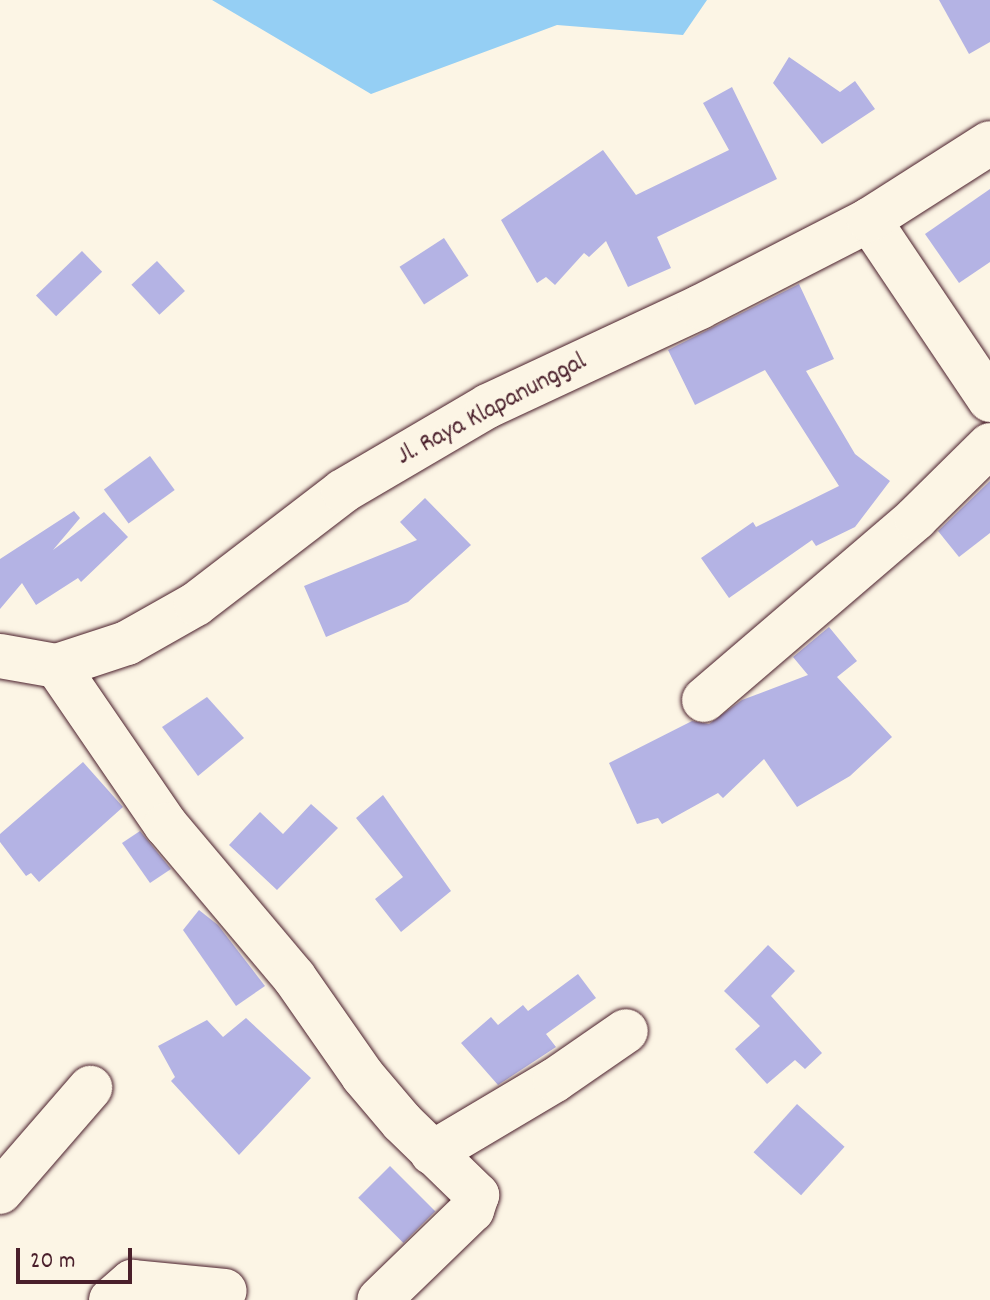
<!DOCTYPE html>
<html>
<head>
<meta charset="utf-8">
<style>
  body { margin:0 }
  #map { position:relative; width:990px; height:1300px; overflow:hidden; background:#fcf5e5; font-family:Dekko,sans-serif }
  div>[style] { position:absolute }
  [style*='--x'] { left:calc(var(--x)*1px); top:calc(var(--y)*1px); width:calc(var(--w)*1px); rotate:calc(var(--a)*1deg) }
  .water>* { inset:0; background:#95cff4 }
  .building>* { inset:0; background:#b4b3e4; transform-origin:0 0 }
  .roads { filter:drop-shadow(0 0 2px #4a1f2b) drop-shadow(0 0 2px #4a1f2b) }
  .minor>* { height:44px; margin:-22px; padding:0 22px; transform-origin:22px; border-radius:22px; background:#fcf5e5 }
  span { translate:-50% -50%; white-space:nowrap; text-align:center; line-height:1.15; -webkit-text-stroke:7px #fcf5e5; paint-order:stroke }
  .street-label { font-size:26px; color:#4a1f2b }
  .scale { position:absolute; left:16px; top:1248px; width:116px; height:36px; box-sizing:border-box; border:4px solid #4a1f2b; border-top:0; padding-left:10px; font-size:24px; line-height:28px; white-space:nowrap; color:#4a1f2b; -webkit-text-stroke:6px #fcf5e5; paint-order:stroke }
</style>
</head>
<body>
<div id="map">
  <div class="water">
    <i style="clip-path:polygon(212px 0,707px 0,683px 35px,557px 25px,371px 94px)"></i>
  </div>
  <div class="building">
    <i style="clip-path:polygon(939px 0,990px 0,990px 42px,969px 54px)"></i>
    <i style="clip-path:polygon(789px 57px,840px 92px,855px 81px,875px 109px,822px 144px,773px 83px)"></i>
    <i style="clip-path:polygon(732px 87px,777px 179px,657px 237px,671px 268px,628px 287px,606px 241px,589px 257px,584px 253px,555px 285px,546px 277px,537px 283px,501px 220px,603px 150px,636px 195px,729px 150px,703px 103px)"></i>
    <i style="clip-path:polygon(990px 189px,990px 262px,959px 283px,925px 234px)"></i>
    <i style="left:444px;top:238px;width:45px;height:53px;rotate:57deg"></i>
    <i style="left:82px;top:251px;width:29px;height:64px;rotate:46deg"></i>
    <i style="left:157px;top:261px;width:41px;height:35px;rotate:47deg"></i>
    <i style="clip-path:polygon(799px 284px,834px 359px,806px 371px,855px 454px,890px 481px,855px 527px,816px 546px,812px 540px,729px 598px,701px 558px,753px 522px,756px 527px,839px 486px,765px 370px,695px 405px,668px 350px)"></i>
    <i style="left:150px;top:456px;width:42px;height:57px;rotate:54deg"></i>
    <i style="clip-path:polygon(990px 481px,990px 533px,959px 557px,938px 531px)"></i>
    <i style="clip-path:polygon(425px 498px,471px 545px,408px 602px,326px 637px,304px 586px,417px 540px,400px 522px)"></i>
    <i style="clip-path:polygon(74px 511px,80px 518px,53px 550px,104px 512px,128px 537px,81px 582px,78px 578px,36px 605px,22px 583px,0 609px,0 559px)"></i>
    <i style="clip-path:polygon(829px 627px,857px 661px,837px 677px,892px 737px,850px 776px,797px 807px,764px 759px,723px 798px,718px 793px,662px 824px,658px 818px,637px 824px,609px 763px,692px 721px,709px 724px,742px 700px,808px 675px,793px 657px)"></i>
    <i style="clip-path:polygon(207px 697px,244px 738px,198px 776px,162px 727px)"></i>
    <i style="clip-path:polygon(83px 762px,123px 807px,39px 882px,31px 873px,26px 876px,0 842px,0 834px)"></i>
    <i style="clip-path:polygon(383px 795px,451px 891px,401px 932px,375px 899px,403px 877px,356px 818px)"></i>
    <i style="clip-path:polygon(311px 804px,338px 828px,277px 890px,229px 845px,260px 812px,283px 834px)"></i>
    <i style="clip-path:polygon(140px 831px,171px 869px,150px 883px,122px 843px)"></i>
    <i style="clip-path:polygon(199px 910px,218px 925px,265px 986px,236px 1006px,183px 930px)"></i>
    <i style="clip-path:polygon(768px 945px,795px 971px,771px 996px,822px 1053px,805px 1069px,795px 1060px,767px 1084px,735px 1049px,760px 1026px,724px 991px)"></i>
    <i style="clip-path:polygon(578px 974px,596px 998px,546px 1034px,556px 1047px,498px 1085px,461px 1043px,491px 1017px,498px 1025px,523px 1005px,528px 1011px)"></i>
    <i style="clip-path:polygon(246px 1018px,311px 1078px,239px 1155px,171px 1081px,175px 1077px,158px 1046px,207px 1020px,223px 1037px)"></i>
    <i style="left:797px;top:1104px;width:64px;height:65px;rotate:42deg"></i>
    <i style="left:390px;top:1166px;width:64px;height:45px;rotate:45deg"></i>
  </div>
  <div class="roads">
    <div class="minor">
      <i style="--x:869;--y:220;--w:217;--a:56.1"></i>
      <i style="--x:0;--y:656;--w:58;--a:10"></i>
      <i style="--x:57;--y:666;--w:74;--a:-18.2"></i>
      <i style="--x:127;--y:643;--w:79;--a:-29.5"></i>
      <i style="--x:196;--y:604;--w:185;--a:-37.5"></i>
      <i style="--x:343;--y:491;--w:168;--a:-30.4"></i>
      <i style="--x:488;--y:406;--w:234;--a:-25"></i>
      <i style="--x:700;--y:307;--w:190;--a:-27.2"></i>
      <i style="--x:869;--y:220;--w:143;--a:-32.5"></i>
      <i style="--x:57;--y:666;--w:193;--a:55.6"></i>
      <i style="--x:166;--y:825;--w:199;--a:49.9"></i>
      <i style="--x:294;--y:977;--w:121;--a:55.1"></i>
      <i style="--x:363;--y:1076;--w:60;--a:49.7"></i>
      <i style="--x:402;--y:1122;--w:105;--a:44.2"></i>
      <i style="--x:477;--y:1195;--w:16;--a:108"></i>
      <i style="--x:472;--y:1210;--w:129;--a:135.9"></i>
      <i style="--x:704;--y:700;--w:279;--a:-40.6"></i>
      <i style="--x:916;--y:518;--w:104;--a:-44.6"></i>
      <i style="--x:432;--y:1153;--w:143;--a:-30.7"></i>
      <i style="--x:555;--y:1080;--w:86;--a:-34.6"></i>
      <i style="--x:0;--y:1192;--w:138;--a:-49.1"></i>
      <i style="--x:111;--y:1300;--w:28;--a:-41"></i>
      <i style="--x:132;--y:1282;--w:93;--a:5.5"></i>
    </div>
  </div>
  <div class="street-label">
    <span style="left:492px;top:410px;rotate:-28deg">Jl. Raya Klapanunggal</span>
  </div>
  <div class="scale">20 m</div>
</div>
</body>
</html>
